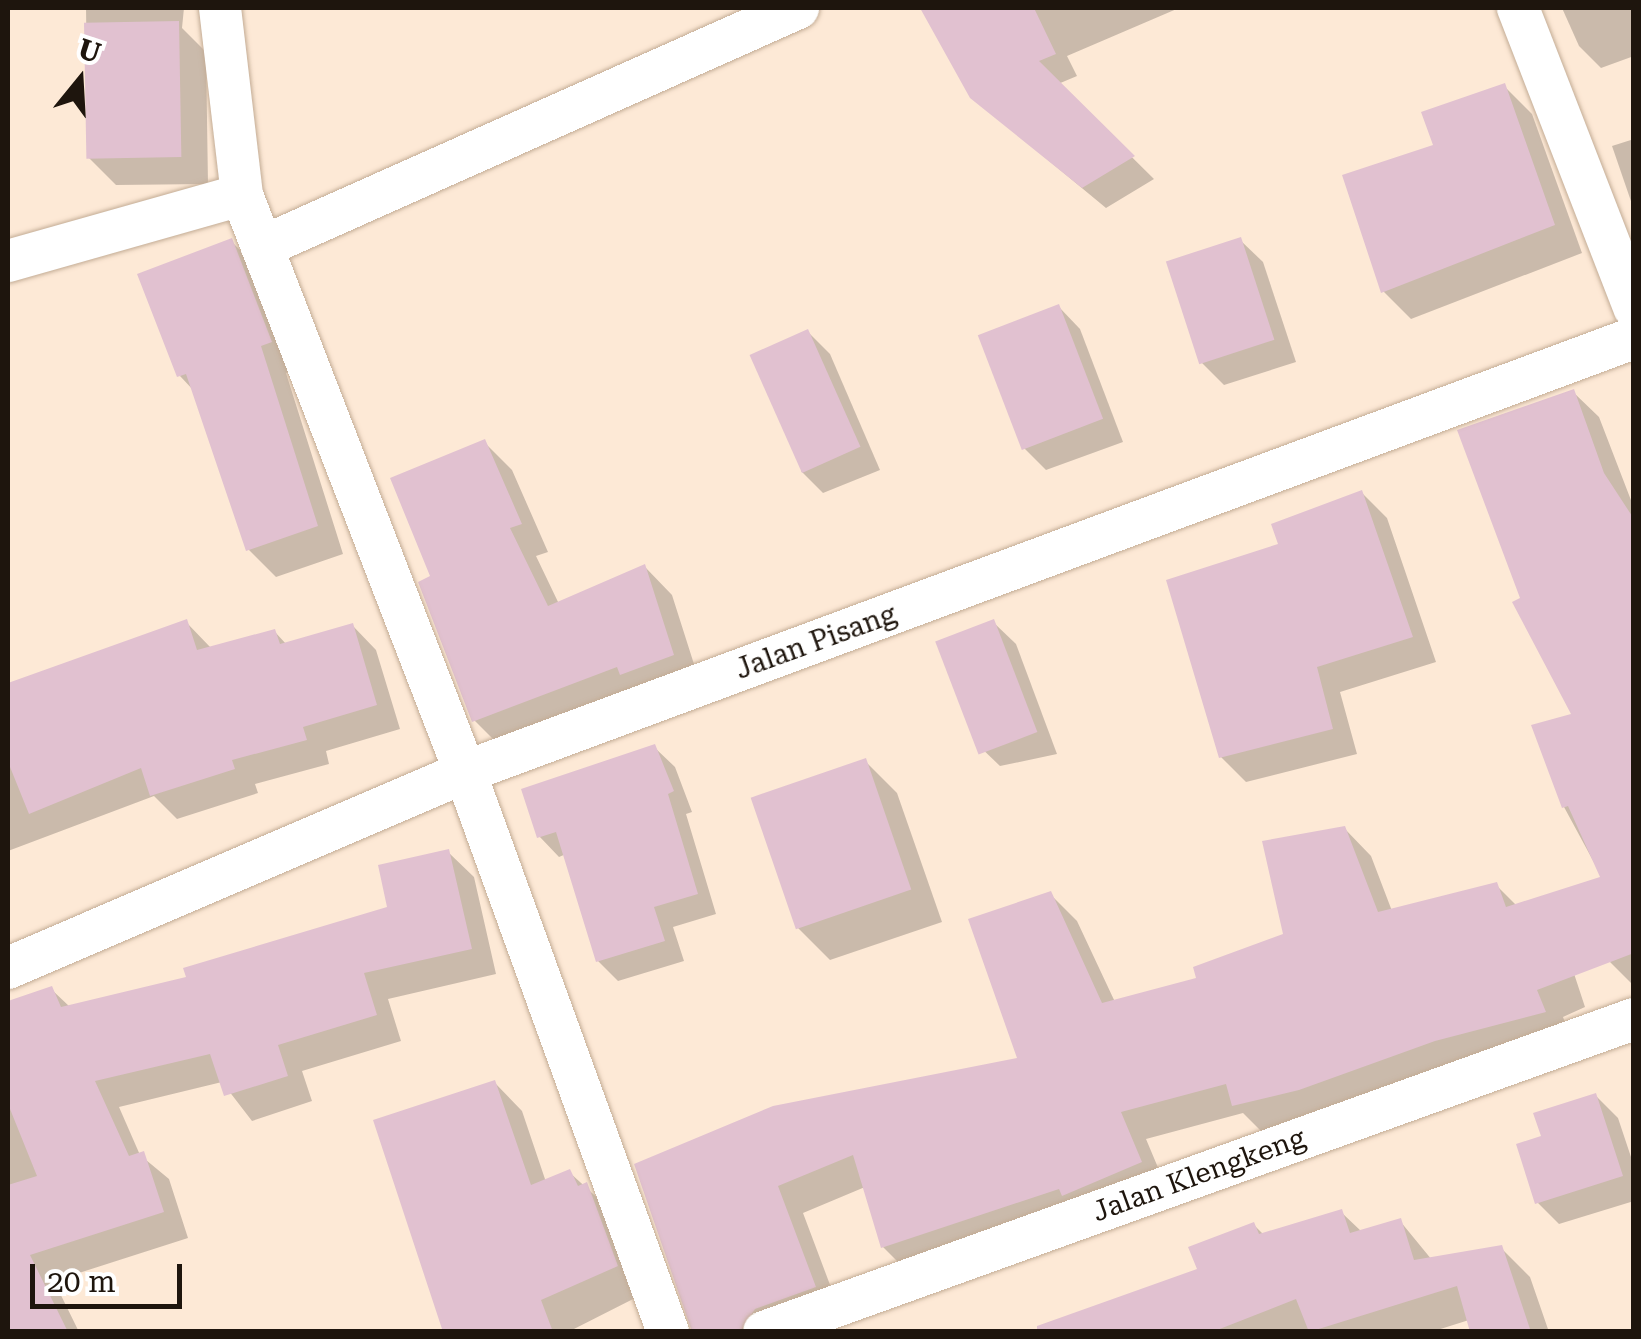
<!DOCTYPE html>
<html>
<head>
<meta charset="utf-8">
<style>
  body { margin:0 }
  #map { position:relative; width:1641px; height:1339px; overflow:hidden; background:#fde9d6; font-family:"Roboto Serif",serif }
  div>[style] { position:absolute }
  [style*='--x'] { left:calc(var(--x)*1px); top:calc(var(--y)*1px); width:calc(var(--w)*1px); rotate:calc(var(--a)*1deg) }
  .shadow>* { inset:0; background:#0003 }
  .building>* { inset:0; background:#e1c1d0; transform-origin:0 0 }
  .roads { filter:drop-shadow(0 0 2px #c3ac95) drop-shadow(0 0 2px #c3ac95) }
  .minor>* { height:42px; margin:-21px; padding:0 21px; transform-origin:21px; border-radius:21px; background:#fff }
  span { translate:-50% -50%; white-space:nowrap; text-align:center; line-height:1.15; -webkit-text-stroke:8px #fff; paint-order:stroke }
  .street-label { font-size:28px; color:#1e150d }
  .frame { position:absolute; inset:0; border:10px solid #1e150d; pointer-events:none }
  .north { position:absolute; left:30px; top:30px; width:100px; height:100px; -webkit-text-stroke:8px #fff; paint-order:stroke; rotate:18deg; font-size:28px; font-weight:700; line-height:40px; text-align:center; color:#1e150d }
  .north::after { content:''; display:block; margin:auto; width:35px; height:45px; background:#1e150d; clip-path:polygon(50% 0,100% 100%,50% 72%,0 100%) }
  .scale { position:absolute; left:30px; top:1264px; width:152px; height:45px; box-sizing:border-box; border:5px solid #1e150d; border-top:0; padding-left:12px; font-size:30px; line-height:35px; white-space:nowrap; color:#1e150d; -webkit-text-stroke:8px #fff; paint-order:stroke }
</style>
</head>
<body>
<div id="map">
  <div class="shadow">
    <i style="clip-path:polygon(86px 8px,184px 8px,182px 28px,206px 52px,208px 184px,116px 185px,88px 157px)"></i>
    <i style="clip-path:polygon(922px 8px,1179px 8px,1067px 56px,1077px 76px,1058px 84px,1154px 179px,1106px 208px,972px 97px)"></i>
    <i style="clip-path:polygon(1562px 8px,1634px 8px,1634px 56px,1601px 68px,1579px 46px)"></i>
    <i style="clip-path:polygon(1504px 86px,1532px 114px,1582px 253px,1411px 319px,1383px 291px,1436px 147px)"></i>
    <i style="clip-path:polygon(1634px 139px,1634px 210px,1612px 146px)"></i>
    <i style="clip-path:polygon(1240px 240px,1263px 262px,1296px 362px,1224px 385px,1202px 363px)"></i>
    <i style="clip-path:polygon(231px 241px,259px 269px,298px 369px,286px 373px,343px 554px,276px 577px,248px 549px,195px 392px,180px 376px)"></i>
    <i style="clip-path:polygon(1058px 306px,1080px 329px,1123px 442px,1046px 470px,1024px 448px)"></i>
    <i style="clip-path:polygon(808px 332px,830px 354px,880px 470px,823px 493px,801px 471px)"></i>
    <i style="clip-path:polygon(1573px 392px,1599px 417px,1634px 508px,1633px 985px,1607px 959px,1603px 879px,1564px 807px,1575px 715px,1524px 600px)"></i>
    <i style="clip-path:polygon(484px 442px,512px 470px,548px 552px,536px 556px,559px 604px,645px 567px,672px 595px,700px 683px,502px 748px,475px 721px,433px 578px)"></i>
    <i style="clip-path:polygon(1361px 492px,1387px 518px,1436px 662px,1340px 692px,1357px 754px,1246px 782px,1221px 757px)"></i>
    <i style="clip-path:polygon(186px 622px,211px 648px,275px 632px,287px 645px,352px 625px,376px 650px,400px 729px,326px 751px,329px 764px,255px 784px,258px 793px,177px 819px,154px 796px,8px 851px,8px 686px)"></i>
    <i style="clip-path:polygon(993px 622px,1016px 644px,1057px 754px,1000px 766px,977px 744px)"></i>
    <i style="clip-path:polygon(654px 747px,675px 767px,692px 812px,686px 814px,716px 914px,673px 927px,684px 961px,618px 981px,598px 961px,566px 854px,559px 857px,539px 836px)"></i>
    <i style="clip-path:polygon(865px 761px,897px 793px,942px 922px,830px 960px,798px 928px)"></i>
    <i style="clip-path:polygon(1344px 828px,1371px 856px,1392px 911px,1496px 885px,1517px 906px,1559px 928px,1585px 1007px,1563px 1017px,1571px 1039px,1262px 1132px,1243px 1113px,1146px 1139px,1167px 1189px,910px 1274px,883px 1247px,865px 1187px,803px 1213px,841px 1314px,798px 1332px,695px 1332px,637px 1165px,1021px 1060px,1050px 894px,1077px 921px,1115px 1002px,1199px 979px,1286px 936px)"></i>
    <i style="clip-path:polygon(448px 852px,474px 877px,496px 974px,388px 999px,401px 1041px,302px 1071px,312px 1101px,252px 1121px,222px 1082px,119px 1107px,140px 1155px,169px 1179px,188px 1238px,54px 1281px,79px 1332px,8px 1332px,8px 1004px,51px 989px,70px 1007px,189px 979px,390px 909px)"></i>
    <i style="clip-path:polygon(495px 1083px,522px 1111px,546px 1182px,569px 1172px,614px 1213px,643px 1294px,568px 1332px,449px 1332px)"></i>
    <i style="clip-path:polygon(1596px 1096px,1618px 1118px,1634px 1166px,1634px 1201px,1559px 1224px,1537px 1202px,1544px 1137px)"></i>
    <i style="clip-path:polygon(1341px 1212px,1362px 1232px,1400px 1221px,1432px 1260px,1501px 1248px,1530px 1277px,1549px 1332px,1472px 1332px,1469px 1320px,1431px 1332px,1090px 1332px,1200px 1270px,1254px 1225px,1264px 1235px)"></i>
  </div>
  <div class="building">
    <i style="clip-path:polygon(920px 8px,1034px 8px,1056px 54px,1039px 61px,1135px 156px,1082px 188px,970px 98px)"></i>
    <i style="left:179px;top:21px;width:136px;height:95px;rotate:89deg"></i>
    <i style="clip-path:polygon(1505px 83px,1555px 225px,1381px 293px,1342px 175px,1433px 145px,1421px 112px)"></i>
    <i style="left:1241px;top:237px;width:108px;height:79px;rotate:72deg"></i>
    <i style="clip-path:polygon(232px 238px,272px 342px,261px 346px,318px 526px,246px 551px,186px 374px,177px 377px,137px 274px)"></i>
    <i style="left:1059px;top:304px;width:123px;height:87px;rotate:69deg"></i>
    <i style="left:808px;top:329px;width:129px;height:64px;rotate:66deg"></i>
    <i style="clip-path:polygon(1574px 389px,1604px 473px,1634px 519px,1634px 953px,1537px 990px,1546px 1012px,1435px 1041px,1299px 1090px,1232px 1106px,1226px 1084px,1121px 1112px,1142px 1162px,1062px 1196px,1059px 1189px,881px 1248px,853px 1155px,778px 1186px,816px 1287px,755px 1309px,740px 1332px,692px 1332px,634px 1164px,773px 1106px,1017px 1058px,968px 919px,1051px 891px,1102px 1003px,1196px 978px,1193px 967px,1283px 934px,1262px 841px,1345px 826px,1378px 912px,1497px 882px,1506px 907px,1600px 877px,1568px 806px,1562px 808px,1531px 725px,1571px 714px,1512px 602px,1520px 598px,1457px 430px)"></i>
    <i style="clip-path:polygon(485px 439px,522px 524px,510px 528px,548px 606px,645px 564px,674px 655px,620px 675px,617px 667px,472px 722px,418px 582px,430px 576px,390px 478px)"></i>
    <i style="clip-path:polygon(1362px 490px,1413px 637px,1317px 667px,1333px 729px,1219px 758px,1166px 580px,1278px 544px,1271px 524px)"></i>
    <i style="clip-path:polygon(187px 619px,197px 650px,275px 629px,280px 644px,353px 623px,377px 705px,303px 727px,307px 740px,232px 760px,235px 769px,150px 796px,141px 768px,29px 814px,8px 762px,8px 683px)"></i>
    <i style="left:994px;top:619px;width:121px;height:63px;rotate:69deg"></i>
    <i style="clip-path:polygon(655px 744px,674px 791px,668px 794px,698px 894px,654px 907px,665px 941px,596px 962px,556px 832px,537px 838px,521px 789px)"></i>
    <i style="left:866px;top:758px;width:139px;height:122px;rotate:71deg"></i>
    <i style="clip-path:polygon(449px 849px,472px 949px,364px 973px,377px 1015px,278px 1045px,288px 1076px,224px 1096px,210px 1054px,95px 1081px,129px 1156px,144px 1151px,164px 1212px,30px 1255px,68px 1332px,8px 1332px,8px 1185px,37px 1176px,8px 1104px,8px 1001px,52px 986px,61px 1007px,186px 977px,183px 968px,387px 907px,378px 865px)"></i>
    <i style="clip-path:polygon(495px 1080px,531px 1185px,570px 1169px,578px 1186px,587px 1182px,618px 1266px,541px 1300px,553px 1332px,443px 1332px,373px 1120px)"></i>
    <i style="clip-path:polygon(1596px 1093px,1623px 1176px,1535px 1204px,1516px 1144px,1541px 1136px,1533px 1113px)"></i>
    <i style="clip-path:polygon(1342px 1209px,1350px 1233px,1401px 1218px,1414px 1260px,1502px 1245px,1531px 1332px,1470px 1332px,1457px 1286px,1309px 1332px,1296px 1299px,1212px 1332px,1037px 1332px,1037px 1326px,1197px 1269px,1188px 1247px,1254px 1222px,1259px 1234px)"></i>
  </div>
  <div class="roads">
    <div class="minor">
      <i style="--x:220;--y:8;--w:188;--a:83.3"></i>
      <i style="--x:242;--y:195;--w:619;--a:68.87"></i>
      <i style="--x:465;--y:772;--w:596;--a:70.07"></i>
      <i style="--x:1518;--y:8;--w:321;--a:68.8"></i>
      <i style="--x:262;--y:247;--w:587;--a:-24.03"></i>
      <i style="--x:8;--y:261;--w:243;--a:-15.8"></i>
      <i style="--x:8;--y:968;--w:497;--a:-23.2"></i>
      <i style="--x:465;--y:772;--w:1247;--a:-20.37"></i>
      <i style="--x:764;--y:1332;--w:925;--a:-19.79"></i>
    </div>
  </div>
  <div class="street-label">
    <span style="left:816px;top:642px;rotate:-20deg">Jalan Pisang</span>
    <span style="left:1199px;top:1175px;rotate:-20deg">Jalan Klengkeng</span>
  </div>
  <div class="frame"></div>
  <div class="north">U</div>
  <div class="scale">20 m</div>
</div>
</body>
</html>
